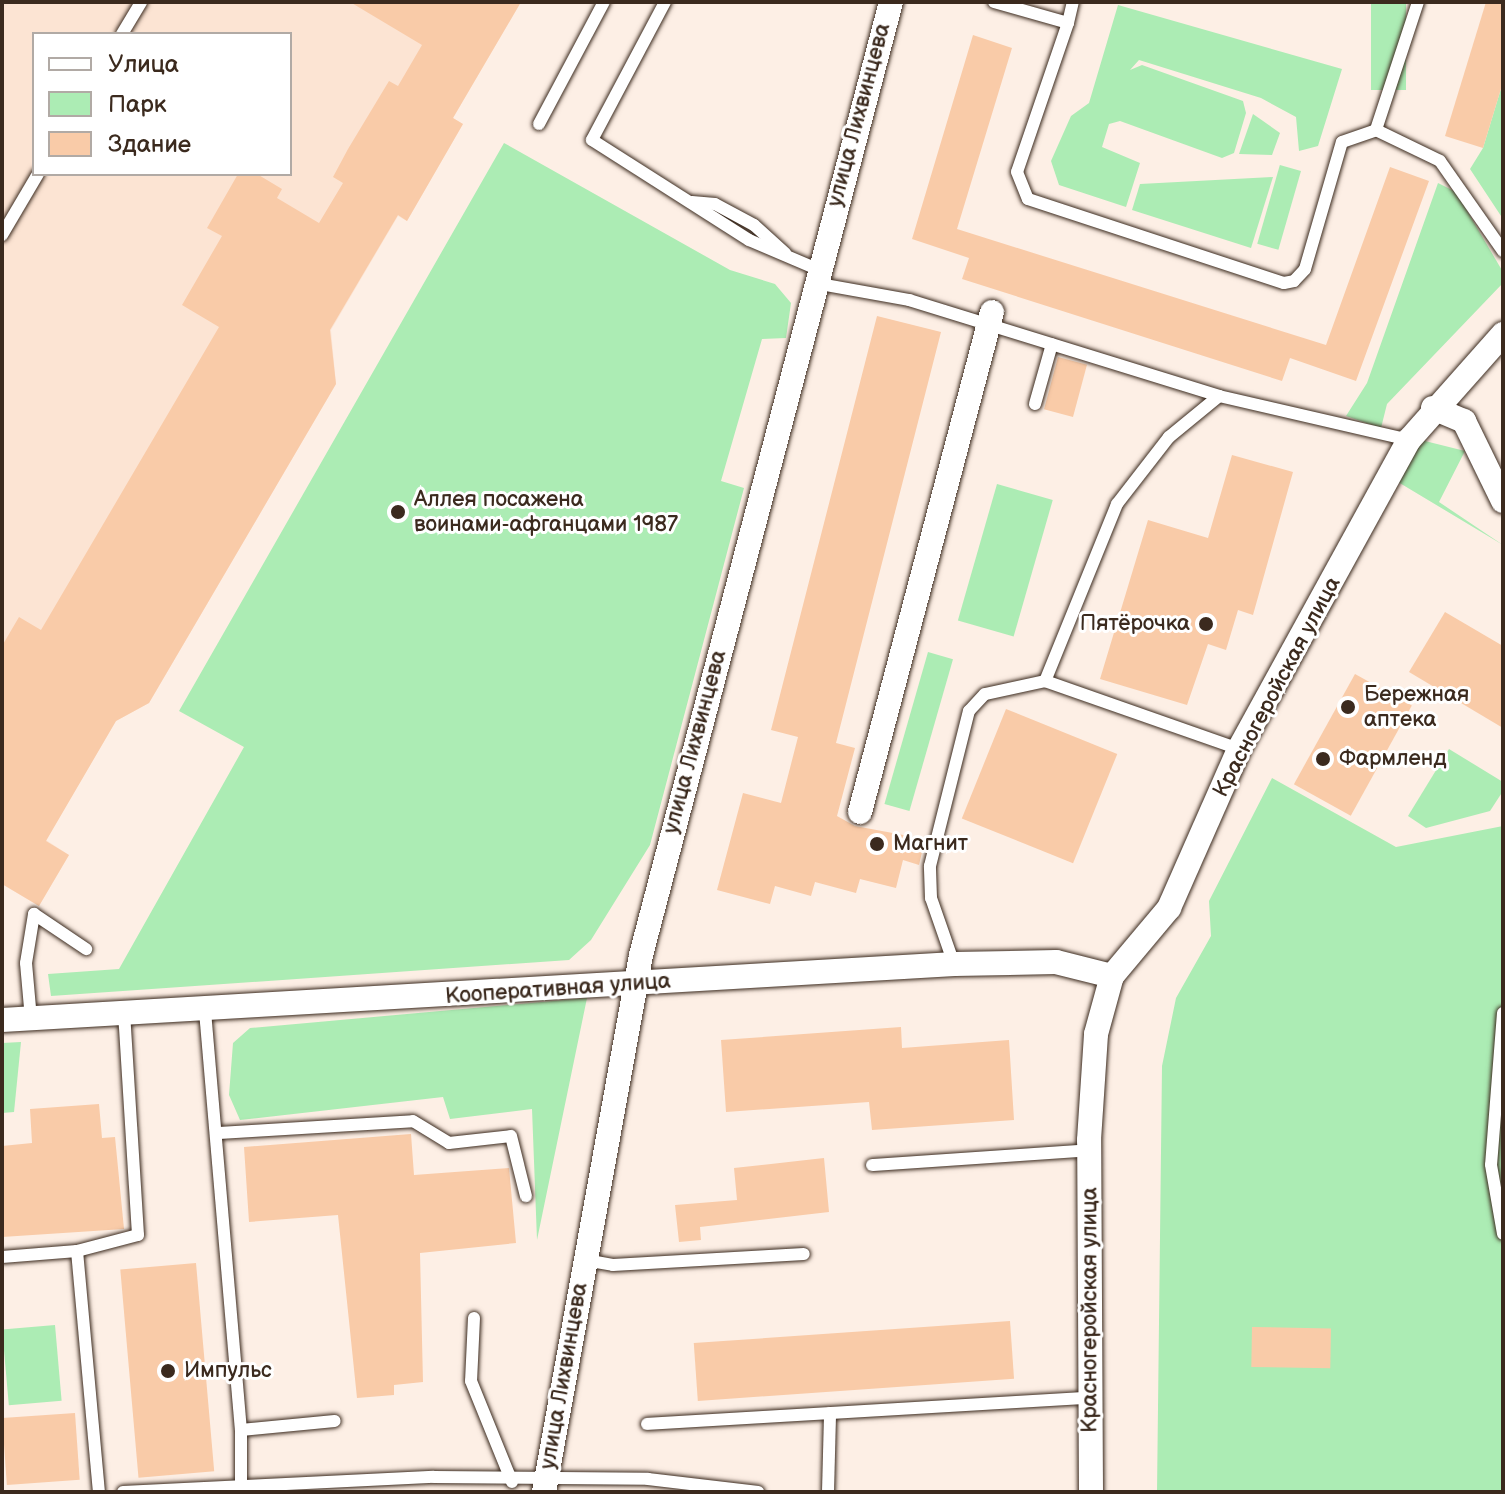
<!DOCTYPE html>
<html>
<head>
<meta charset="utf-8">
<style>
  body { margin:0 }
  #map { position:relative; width:1505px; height:1494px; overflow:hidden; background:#fdefe5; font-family:"Balsamiq Sans",sans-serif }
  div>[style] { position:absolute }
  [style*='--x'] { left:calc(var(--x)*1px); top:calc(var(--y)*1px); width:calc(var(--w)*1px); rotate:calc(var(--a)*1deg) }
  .built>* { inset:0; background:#fce4d3 }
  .green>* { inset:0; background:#acecb4; transform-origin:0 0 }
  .building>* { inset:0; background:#f9cba8; transform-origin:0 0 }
  .roads { filter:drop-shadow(0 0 2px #3b2a1e) drop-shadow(0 0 2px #3b2a1e) }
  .lane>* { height:12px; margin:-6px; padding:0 6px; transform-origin:6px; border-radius:6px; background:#fff }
  .street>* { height:24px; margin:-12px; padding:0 12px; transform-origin:12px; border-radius:12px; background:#fff }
  .dots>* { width:22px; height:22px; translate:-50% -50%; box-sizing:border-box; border:4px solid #fff; border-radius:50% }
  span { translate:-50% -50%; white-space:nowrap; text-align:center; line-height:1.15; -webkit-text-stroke:6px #fff; paint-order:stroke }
  .street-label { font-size:22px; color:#3b2a1e }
  .poi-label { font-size:22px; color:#3b2a1e }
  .left { translate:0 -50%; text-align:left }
  .right { translate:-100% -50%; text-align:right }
  .frame { position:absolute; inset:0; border:4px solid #3b2a1e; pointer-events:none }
  .legend { position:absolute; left:32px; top:32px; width:260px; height:144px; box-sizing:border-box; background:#fff; border:2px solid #b1aaa5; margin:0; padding:10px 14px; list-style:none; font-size:24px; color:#3b2a1e }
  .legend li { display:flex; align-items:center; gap:16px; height:40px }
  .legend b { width:40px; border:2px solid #b1aaa5 }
</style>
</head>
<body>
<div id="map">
  <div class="built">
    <i style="clip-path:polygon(evenodd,2px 2px,521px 2px,453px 118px,463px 124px,407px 221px,398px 216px,331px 330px,336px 384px,149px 703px,116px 721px,46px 840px,69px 855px,39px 906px,2px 884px,2px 2px,34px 34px,290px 34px,290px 174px,34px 174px,34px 34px)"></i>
  </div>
  <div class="green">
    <i style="left:1371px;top:2px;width:35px;height:88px"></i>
    <i style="clip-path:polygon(1118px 5px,1342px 69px,1318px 146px,1299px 151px,1296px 117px,1261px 98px,1139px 60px,1130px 70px,1142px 65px,1243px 101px,1246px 113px,1234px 153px,1222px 158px,1120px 121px,1109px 124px,1102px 147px,1140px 163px,1126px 207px,1059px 185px,1051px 161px,1071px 116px,1089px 103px)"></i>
    <i style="clip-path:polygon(1503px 82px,1503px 219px,1470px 169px,1483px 148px)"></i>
    <i style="clip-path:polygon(1253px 114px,1280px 133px,1272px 155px,1239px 154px)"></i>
    <i style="clip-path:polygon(504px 143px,730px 270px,775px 284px,791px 303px,786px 338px,762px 339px,721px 481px,744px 488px,650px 845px,591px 940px,569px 960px,51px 996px,48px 974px,119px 969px,244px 747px,179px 711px)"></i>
    <i style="left:1301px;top:171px;width:82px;height:22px;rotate:106deg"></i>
    <i style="clip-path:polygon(1273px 177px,1251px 248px,1132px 210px,1140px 184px)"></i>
    <i style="clip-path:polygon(1438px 183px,1456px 192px,1503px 272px,1503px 283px,1387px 404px,1381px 428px,1346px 416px,1367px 383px)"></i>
    <i style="clip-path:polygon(1417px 439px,1465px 451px,1439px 502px,1503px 545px,1398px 482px)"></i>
    <i style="left:997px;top:484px;width:58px;height:142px;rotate:16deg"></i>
    <i style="left:928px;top:652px;width:26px;height:158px;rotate:16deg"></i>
    <i style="clip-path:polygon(1449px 749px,1503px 782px,1503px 791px,1490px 811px,1426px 828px,1408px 816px)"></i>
    <i style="clip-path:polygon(1272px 778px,1396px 847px,1503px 826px,1503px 1492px,1157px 1492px,1162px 1066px,1176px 998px,1211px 936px,1209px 901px)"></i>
    <i style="clip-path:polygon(587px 998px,537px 1240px,532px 1109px,450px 1119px,443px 1097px,240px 1120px,229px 1095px,233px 1043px,250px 1028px)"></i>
    <i style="clip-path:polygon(21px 1042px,14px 1112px,2px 1113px,2px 1043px)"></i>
    <i style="left:55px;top:1325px;width:76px;height:53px;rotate:85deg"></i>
  </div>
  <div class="building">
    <i style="clip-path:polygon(350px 2px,521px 2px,453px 118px,463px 124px,407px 221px,398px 215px,330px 330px,336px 384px,149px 703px,116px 721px,46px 841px,69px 855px,39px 906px,2px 884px,2px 646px,19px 617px,41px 630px,219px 327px,182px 305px,222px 236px,207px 228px,238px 174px,257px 174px,282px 189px,277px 198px,319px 223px,343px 183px,333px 177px,348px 149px,389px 81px,398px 86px,422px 45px)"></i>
    <i style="clip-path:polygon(1486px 2px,1503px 2px,1503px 82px,1483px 148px,1445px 136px)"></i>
    <i style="clip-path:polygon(973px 35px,1012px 48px,957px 229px,1326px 345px,1390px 167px,1429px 181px,1356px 381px,1290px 358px,1282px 381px,962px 279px,969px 258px,912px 239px)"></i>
    <i style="clip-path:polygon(877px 316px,941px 332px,836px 743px,855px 748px,837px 816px,855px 826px,925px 839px,919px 865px,903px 860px,896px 888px,860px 879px,856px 893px,815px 882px,811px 896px,775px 886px,770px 904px,717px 890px,743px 793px,781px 803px,798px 737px,771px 730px)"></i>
    <i style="left:1058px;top:357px;width:30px;height:54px;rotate:15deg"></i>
    <i style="clip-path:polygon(1232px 455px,1293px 472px,1253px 615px,1238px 610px,1226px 650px,1208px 644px,1187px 705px,1100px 679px,1148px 520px,1208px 538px)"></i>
    <i style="clip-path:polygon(1445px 612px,1503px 646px,1503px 728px,1409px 672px)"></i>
    <i style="left:1355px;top:674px;width:65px;height:126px;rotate:29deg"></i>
    <i style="left:1006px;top:709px;width:120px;height:118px;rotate:22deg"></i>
    <i style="clip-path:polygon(901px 1027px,902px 1048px,1009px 1040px,1014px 1120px,872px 1130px,869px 1102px,726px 1112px,721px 1040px)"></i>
    <i style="clip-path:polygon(99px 1104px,102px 1138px,115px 1137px,124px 1229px,2px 1237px,2px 1146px,32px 1143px,30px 1109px)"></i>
    <i style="clip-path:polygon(411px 1134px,414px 1175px,509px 1168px,516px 1243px,420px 1253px,423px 1382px,394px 1385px,394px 1395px,357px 1398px,338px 1215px,249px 1222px,244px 1147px)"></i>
    <i style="clip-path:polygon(824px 1158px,829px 1212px,700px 1227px,701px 1240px,679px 1242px,675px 1205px,737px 1200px,734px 1168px)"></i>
    <i style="left:196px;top:1263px;width:209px;height:76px;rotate:85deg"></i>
    <i style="left:1010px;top:1321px;width:58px;height:317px;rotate:86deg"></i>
    <i style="left:1252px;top:1327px;width:79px;height:40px;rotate:1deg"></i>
    <i style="left:75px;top:1413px;width:67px;height:73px;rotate:86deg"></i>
  </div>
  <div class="roads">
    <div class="lane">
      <i style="--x:665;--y:2;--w:156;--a:117.9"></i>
      <i style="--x:592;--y:140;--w:186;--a:32.5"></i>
      <i style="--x:749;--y:240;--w:74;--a:23.1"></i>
      <i style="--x:994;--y:2;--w:77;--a:15.8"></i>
      <i style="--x:1068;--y:23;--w:157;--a:108.9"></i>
      <i style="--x:1017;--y:172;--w:29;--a:68"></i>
      <i style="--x:1028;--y:199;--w:269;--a:18.2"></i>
      <i style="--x:1284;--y:283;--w:10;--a:-11"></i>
      <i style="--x:1294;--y:281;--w:16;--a:-47"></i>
      <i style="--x:1305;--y:269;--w:132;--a:-73.8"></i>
      <i style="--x:1342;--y:142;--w:36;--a:-19"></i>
      <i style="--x:1418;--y:2;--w:135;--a:108.2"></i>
      <i style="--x:1376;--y:130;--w:71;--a:25.8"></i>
      <i style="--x:1440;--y:161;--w:110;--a:55"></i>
      <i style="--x:1068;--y:23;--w:22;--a:-77"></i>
      <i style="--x:122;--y:34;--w:37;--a:-59"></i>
      <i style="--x:539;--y:124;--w:138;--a:-62"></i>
      <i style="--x:692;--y:202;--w:23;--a:5"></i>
      <i style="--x:715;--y:204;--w:44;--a:28.3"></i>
      <i style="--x:754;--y:225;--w:42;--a:42.1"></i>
      <i style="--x:2;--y:235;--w:71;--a:-59.5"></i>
      <i style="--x:814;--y:283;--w:97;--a:10.1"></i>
      <i style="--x:909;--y:300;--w:325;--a:17.2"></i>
      <i style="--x:1219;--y:396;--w:195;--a:13"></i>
      <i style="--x:1219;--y:396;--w:65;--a:140.6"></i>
      <i style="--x:1169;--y:437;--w:85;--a:127.8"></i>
      <i style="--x:1117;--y:504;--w:191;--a:112.1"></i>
      <i style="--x:1045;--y:681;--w:206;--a:19.3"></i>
      <i style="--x:1035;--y:404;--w:62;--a:-74.2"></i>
      <i style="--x:954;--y:964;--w:70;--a:-109.2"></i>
      <i style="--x:931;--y:898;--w:32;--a:-92"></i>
      <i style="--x:930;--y:866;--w:160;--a:-75.9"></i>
      <i style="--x:969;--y:711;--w:23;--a:-47"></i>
      <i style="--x:985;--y:694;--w:61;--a:-12.2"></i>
      <i style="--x:205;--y:1011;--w:421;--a:85.1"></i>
      <i style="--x:241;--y:1430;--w:94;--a:-5.5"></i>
      <i style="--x:1503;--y:1013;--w:152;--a:94.5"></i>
      <i style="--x:1491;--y:1165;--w:70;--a:80.1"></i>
      <i style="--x:31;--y:1019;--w:56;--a:-95.1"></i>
      <i style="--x:26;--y:963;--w:50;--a:-80.7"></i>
      <i style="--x:34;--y:914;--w:63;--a:33.9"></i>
      <i style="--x:219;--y:1133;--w:194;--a:-3.5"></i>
      <i style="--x:413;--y:1121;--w:42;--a:31.4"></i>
      <i style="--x:449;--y:1143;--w:62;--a:-6.4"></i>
      <i style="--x:511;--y:1136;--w:62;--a:76"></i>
      <i style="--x:872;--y:1165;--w:219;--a:-3.9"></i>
      <i style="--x:77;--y:1251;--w:63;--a:-14.7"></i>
      <i style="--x:138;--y:1235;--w:221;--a:-93.6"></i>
      <i style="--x:2;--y:1257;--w:75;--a:-4.6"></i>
      <i style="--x:77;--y:1251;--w:242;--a:84.8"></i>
      <i style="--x:585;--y:1260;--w:28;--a:10"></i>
      <i style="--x:613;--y:1265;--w:191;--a:-3.3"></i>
      <i style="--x:474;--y:1318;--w:63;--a:92.7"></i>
      <i style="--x:471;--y:1381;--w:109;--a:67.9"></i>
      <i style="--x:647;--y:1424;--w:444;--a:-3.4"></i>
      <i style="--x:241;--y:1430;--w:56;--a:90"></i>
      <i style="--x:123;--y:1492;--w:311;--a:-2.8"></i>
      <i style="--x:434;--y:1477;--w:214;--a:0.5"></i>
      <i style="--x:648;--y:1479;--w:111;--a:6.7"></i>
      <i style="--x:828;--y:1492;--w:79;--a:-88.5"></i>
    </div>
    <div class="street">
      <i style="--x:1433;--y:408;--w:34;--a:23"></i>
      <i style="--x:1464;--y:421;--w:89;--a:64"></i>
      <i style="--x:860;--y:812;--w:517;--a:-75.21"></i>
      <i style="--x:2;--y:1020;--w:954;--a:-3.37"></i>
      <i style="--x:954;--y:964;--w:102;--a:-1.1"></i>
      <i style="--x:1056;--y:962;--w:58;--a:14"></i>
      <i style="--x:544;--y:1492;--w:546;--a:-79.76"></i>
      <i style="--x:641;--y:955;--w:985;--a:-75.3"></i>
      <i style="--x:1091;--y:1492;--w:352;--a:-90.3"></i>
      <i style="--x:1089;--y:1140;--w:106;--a:-86.2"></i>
      <i style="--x:1096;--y:1034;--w:60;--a:-74.6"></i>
      <i style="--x:1112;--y:976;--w:89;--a:-50"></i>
      <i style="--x:1169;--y:908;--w:174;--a:-66.2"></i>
      <i style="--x:1239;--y:749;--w:353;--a:-61.2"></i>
      <i style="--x:1409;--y:440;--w:142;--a:-48.4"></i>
    </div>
  </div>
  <div class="dots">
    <i style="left:398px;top:512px;background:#3b2a1e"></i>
    <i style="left:1206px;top:624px;background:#3b2a1e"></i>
    <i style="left:1348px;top:707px;background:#3b2a1e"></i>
    <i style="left:1323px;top:759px;background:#3b2a1e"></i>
    <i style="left:877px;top:844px;background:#3b2a1e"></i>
    <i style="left:168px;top:1371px;background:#3b2a1e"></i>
  </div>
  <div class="street-label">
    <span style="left:859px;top:115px;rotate:-75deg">улица Лихвинцева</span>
    <span style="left:1277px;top:687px;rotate:-62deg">Красногеройская улица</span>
    <span style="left:695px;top:742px;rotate:-75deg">улица Лихвинцева</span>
    <span style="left:558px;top:989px;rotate:-4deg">Кооперативная улица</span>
    <span style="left:1090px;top:1310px;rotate:-90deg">Красногеройская улица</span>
    <span style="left:564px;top:1376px;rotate:-80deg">улица Лихвинцева</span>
  </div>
  <div class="poi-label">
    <span class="left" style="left:414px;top:512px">Аллея посажена<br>воинами-афганцами 1987</span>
    <span class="right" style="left:1190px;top:624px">Пятёрочка</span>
    <span class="left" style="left:1364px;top:707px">Бережная<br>аптека</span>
    <span class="left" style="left:1339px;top:759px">Фармленд</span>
    <span class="left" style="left:893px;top:844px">Магнит</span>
    <span class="left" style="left:184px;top:1371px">Импульс</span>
  </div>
  <div class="frame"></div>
  <ul class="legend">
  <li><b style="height:10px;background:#fff"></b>Улица</li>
  <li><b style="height:22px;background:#acecb4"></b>Парк</li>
  <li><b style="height:22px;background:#f9cba8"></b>Здание</li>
  </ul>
</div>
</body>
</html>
